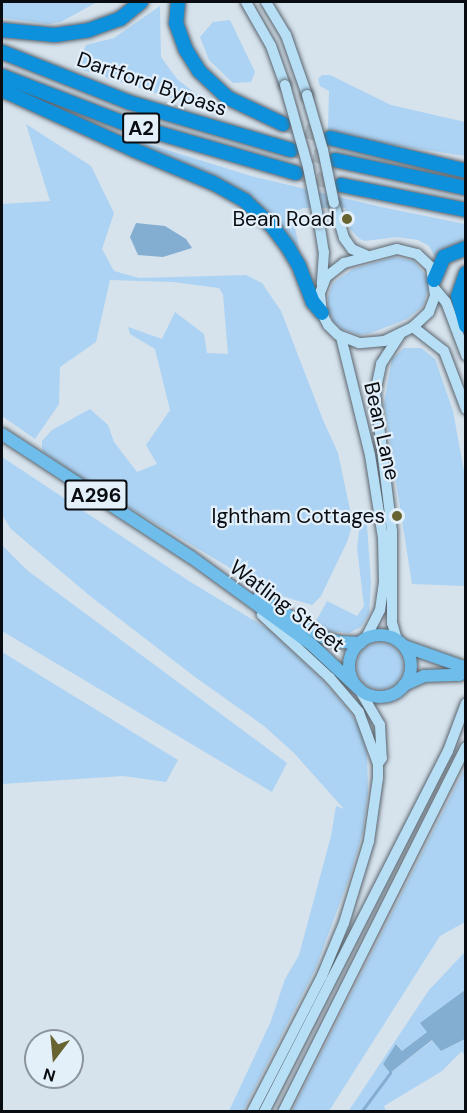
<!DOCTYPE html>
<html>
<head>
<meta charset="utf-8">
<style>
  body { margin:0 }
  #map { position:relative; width:467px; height:1113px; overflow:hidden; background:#d6e2ec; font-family:"DM Sans",sans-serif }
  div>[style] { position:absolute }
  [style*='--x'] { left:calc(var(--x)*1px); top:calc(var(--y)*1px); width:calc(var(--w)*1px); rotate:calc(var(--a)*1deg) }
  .green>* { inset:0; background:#acd3f3 }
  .round { border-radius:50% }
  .water>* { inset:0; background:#83aed1 }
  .stream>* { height:3px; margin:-1.5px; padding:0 1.5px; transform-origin:1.5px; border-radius:1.5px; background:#83aed1 }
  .highway-tunnel>* { height:14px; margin-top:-7px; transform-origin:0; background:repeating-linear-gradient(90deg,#b7c2cb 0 14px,transparent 0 21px) }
  .roads { filter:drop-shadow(0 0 2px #5b656e) drop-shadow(0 0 2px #5b656e) }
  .secondary>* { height:10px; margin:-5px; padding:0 5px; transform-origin:5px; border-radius:5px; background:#b6def5 }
  .primary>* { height:12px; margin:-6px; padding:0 6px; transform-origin:6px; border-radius:6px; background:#6ebdeb }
  .primary>.ring { margin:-6px; padding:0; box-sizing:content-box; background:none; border:12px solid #6ebdeb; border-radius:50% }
  .highway>* { height:14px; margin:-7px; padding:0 7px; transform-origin:7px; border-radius:7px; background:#0d91dd }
  .bridges { filter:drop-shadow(0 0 2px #5b656e) drop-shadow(0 0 2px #5b656e) }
  .secondary-bridge>* { height:10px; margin:-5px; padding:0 5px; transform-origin:5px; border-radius:5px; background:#b6def5 }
  .dots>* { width:16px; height:16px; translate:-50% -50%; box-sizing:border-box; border:3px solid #e3eff9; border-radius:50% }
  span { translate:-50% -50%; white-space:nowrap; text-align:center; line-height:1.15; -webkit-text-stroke:4.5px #e3eff9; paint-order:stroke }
  .shield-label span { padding:2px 4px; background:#e3eff9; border:2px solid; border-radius:4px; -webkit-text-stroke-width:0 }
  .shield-label { font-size:20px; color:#090c10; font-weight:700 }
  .street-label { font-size:21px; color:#090c10 }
  .poi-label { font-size:21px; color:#090c10 }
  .right { translate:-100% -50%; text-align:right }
  .frame { position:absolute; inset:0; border:3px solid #090c10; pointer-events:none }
  .north { position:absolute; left:24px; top:1029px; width:60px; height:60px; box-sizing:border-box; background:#e3eff9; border:2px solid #8c949c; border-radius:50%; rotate:196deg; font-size:16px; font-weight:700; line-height:24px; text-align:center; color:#090c10 }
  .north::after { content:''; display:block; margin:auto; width:21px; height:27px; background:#676430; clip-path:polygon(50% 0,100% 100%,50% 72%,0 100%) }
</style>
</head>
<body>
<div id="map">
  <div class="green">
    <i style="clip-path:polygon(2px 2px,97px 2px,61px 22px,48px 24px,2px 18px)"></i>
    <i style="clip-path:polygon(160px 6px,161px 57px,177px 79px,220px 113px,76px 68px,86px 45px,114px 38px)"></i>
    <i style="clip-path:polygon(230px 20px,255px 72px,251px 82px,233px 83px,209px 60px,200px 37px,213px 22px)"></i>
    <i style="clip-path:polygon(322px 75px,330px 75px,391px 105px,465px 122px,465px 156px,368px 141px,328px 130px,329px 91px,320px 86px,318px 79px)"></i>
    <i style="clip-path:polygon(26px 124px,91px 166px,114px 213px,102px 249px,114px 271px,139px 278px,246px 275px,262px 283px,281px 311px,323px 420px,338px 453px,353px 524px,347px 542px,321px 596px,312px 605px,272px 593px,90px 484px,42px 451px,42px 441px,52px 430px,90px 409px,108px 425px,114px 442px,137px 472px,157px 464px,146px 445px,170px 410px,155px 349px,130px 334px,128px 327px,162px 339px,175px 312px,204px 334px,207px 353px,228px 354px,223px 294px,219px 288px,173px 282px,110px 280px,96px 342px,60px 367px,59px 404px,35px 439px,2px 416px,2px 204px,50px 201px)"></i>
    <i style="clip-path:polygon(103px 130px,251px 176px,381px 207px,465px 224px,465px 244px,451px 246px,435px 257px,429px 246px,418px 240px,397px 237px,365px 241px,360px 239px,350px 229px,345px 208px,303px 208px,292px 212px,300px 253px,267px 211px,218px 177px)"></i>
    <i style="clip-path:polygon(394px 257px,414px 261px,427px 277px,429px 287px,423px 306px,407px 319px,371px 333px,359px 335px,342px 329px,333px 321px,328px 309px,328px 296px,333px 283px,353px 269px)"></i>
    <i style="clip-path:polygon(404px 348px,421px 348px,435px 359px,453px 411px,465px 477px,465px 586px,412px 584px,384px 404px,392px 359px)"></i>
    <i style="clip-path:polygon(2px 457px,189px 581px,268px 629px,322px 680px,351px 713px,361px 731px,367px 754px,368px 793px,363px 831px,351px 873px,315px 970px,243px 1111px,229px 1111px,271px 1021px,285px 979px,299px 955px,331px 836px,336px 806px,344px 809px,294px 753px,264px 726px,195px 677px,90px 596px,11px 529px,2px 515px)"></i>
    <i style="clip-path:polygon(366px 510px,371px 583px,369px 614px,361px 627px,349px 633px,327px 631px,315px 623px,327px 601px,357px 616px,364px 606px,357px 548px,361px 517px)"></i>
    <i style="clip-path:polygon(2px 545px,28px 571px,287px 763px,272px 792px,2px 631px)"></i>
    <i class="round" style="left:357px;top:643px;width:46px;height:46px"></i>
    <i style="clip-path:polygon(2px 652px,178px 760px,166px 782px,123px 776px,2px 784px)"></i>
    <i style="clip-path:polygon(465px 768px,465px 922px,440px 936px,329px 1111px,292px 1111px)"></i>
    <i style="clip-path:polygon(465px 952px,465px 990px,421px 1023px,428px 1031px,402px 1051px,397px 1044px,383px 1064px,390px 1073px,433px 1040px,441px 1051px,465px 1039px,465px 1057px,462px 1051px,442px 1071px,384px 1106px,386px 1111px,348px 1112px,429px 990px)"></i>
  </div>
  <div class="water">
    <i style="clip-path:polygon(136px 223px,165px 226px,186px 239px,192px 248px,163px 257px,138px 255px,130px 237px)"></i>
    <i style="clip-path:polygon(465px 990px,465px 1039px,441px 1051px,432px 1040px,390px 1073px,383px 1064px,396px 1044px,402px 1051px,427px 1032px,420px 1023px)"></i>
  </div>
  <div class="stream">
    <i style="--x:361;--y:1112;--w:49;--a:-53.4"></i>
  </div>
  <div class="highway-tunnel">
    <i style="--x:285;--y:125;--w:47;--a:16.1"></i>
    <i style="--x:293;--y:150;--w:43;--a:13.4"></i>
    <i style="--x:296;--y:173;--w:47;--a:14.9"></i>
  </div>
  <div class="roads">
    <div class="secondary">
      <i style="--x:246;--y:2;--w:51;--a:60.4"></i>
      <i style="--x:271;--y:46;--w:41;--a:70.3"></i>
      <i style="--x:266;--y:2;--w:39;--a:59"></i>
      <i style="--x:286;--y:35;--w:64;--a:70.7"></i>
      <i style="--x:334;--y:203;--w:36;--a:74"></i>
      <i style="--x:344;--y:238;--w:14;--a:54"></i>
      <i style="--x:352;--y:249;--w:17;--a:24"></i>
      <i style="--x:319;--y:222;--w:30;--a:81"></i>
      <i style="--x:324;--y:252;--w:32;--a:94"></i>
      <i style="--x:397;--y:249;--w:21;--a:14"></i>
      <i style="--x:417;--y:254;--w:19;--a:43"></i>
      <i style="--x:431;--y:267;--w:29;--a:82"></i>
      <i style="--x:435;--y:296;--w:17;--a:111"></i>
      <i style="--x:429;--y:312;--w:22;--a:137"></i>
      <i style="--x:413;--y:327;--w:32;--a:154"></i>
      <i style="--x:384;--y:341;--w:25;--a:175"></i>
      <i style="--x:359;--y:343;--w:22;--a:-159"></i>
      <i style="--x:338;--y:335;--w:14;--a:-135"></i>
      <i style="--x:328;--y:325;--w:13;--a:-117"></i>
      <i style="--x:322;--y:313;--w:20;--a:-96"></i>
      <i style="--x:320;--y:293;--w:17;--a:-69"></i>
      <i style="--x:326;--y:277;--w:23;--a:-38"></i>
      <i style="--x:344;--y:263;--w:55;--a:-14.8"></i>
      <i style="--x:435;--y:289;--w:17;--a:50"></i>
      <i style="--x:446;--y:302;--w:57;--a:69.3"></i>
      <i style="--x:413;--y:327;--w:39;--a:38"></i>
      <i style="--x:444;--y:351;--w:62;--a:69.2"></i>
      <i style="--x:341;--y:337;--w:122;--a:76.2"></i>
      <i style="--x:370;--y:455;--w:84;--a:81.1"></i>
      <i style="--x:383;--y:538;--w:44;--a:88.7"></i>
      <i style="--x:384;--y:582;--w:28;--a:98"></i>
      <i style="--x:380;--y:610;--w:33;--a:117"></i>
      <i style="--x:397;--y:640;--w:18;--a:-106"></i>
      <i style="--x:392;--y:623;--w:92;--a:-90"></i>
      <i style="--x:392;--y:531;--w:139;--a:-97"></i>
      <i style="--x:375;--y:393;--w:30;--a:-78"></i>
      <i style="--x:381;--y:364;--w:35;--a:-57"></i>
      <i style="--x:359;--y:689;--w:42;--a:59.7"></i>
      <i style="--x:380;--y:725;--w:33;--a:87"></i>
      <i style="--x:382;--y:758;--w:7;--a:124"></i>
      <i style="--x:252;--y:1112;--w:153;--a:-62.8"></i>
      <i style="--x:322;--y:976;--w:57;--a:-67.5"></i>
      <i style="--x:344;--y:923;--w:86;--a:-73"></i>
      <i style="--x:369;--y:841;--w:64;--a:-81.9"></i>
      <i style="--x:378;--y:778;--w:14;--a:-90"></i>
      <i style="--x:378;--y:764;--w:55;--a:-110.1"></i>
      <i style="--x:359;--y:712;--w:45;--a:-130.5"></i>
      <i style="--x:330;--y:678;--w:93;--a:-137.2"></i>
      <i style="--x:264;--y:1112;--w:405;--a:-63"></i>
      <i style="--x:448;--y:751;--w:51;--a:-69.4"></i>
      <i style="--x:283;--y:1112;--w:408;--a:-63.4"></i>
    </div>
    <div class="primary">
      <i style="--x:2;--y:434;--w:225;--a:33.1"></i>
      <i style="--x:191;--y:557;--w:150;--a:36"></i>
      <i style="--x:312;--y:645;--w:63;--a:43.1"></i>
      <i style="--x:259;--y:597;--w:75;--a:32"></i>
      <i style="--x:323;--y:637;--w:17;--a:17"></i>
      <i style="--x:339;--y:642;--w:21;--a:3"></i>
      <i class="ring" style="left:349px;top:635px;width:50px;height:50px"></i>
      <i style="--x:404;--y:646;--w:60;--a:19.3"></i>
      <i style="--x:461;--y:666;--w:7;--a:45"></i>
      <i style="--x:404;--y:685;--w:22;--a:-24"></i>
      <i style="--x:424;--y:676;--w:35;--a:-2"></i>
      <i style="--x:459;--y:675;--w:8;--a:-30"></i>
    </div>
    <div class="highway">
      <i style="--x:178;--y:2;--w:21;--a:95"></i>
      <i style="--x:176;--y:23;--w:29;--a:70"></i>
      <i style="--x:186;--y:50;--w:25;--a:58"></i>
      <i style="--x:199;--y:71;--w:40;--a:43"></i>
      <i style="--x:228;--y:98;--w:61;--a:25.3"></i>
      <i style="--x:2;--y:30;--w:53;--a:5.4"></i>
      <i style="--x:55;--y:35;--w:34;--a:-8"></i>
      <i style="--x:89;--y:30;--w:33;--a:-20"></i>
      <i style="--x:120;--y:19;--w:27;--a:-39"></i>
      <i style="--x:2;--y:52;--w:136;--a:21.6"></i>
      <i style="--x:128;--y:102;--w:170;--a:16.4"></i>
      <i style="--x:2;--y:76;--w:131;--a:21.1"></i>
      <i style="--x:124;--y:123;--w:179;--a:16.2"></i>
      <i style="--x:2;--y:90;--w:145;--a:24.4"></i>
      <i style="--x:134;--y:150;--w:86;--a:22.7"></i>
      <i style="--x:213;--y:183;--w:37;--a:29"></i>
      <i style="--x:245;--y:201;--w:37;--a:43"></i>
      <i style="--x:272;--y:226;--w:25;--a:53"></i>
      <i style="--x:287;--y:246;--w:23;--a:59"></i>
      <i style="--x:299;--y:266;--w:39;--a:69"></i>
      <i style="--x:313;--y:302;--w:14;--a:51"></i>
      <i style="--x:330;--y:138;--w:140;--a:13.6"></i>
      <i style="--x:335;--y:160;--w:134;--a:12.1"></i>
      <i style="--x:341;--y:185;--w:127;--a:11.3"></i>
      <i style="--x:466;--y:273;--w:24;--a:109"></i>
      <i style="--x:458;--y:296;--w:31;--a:75"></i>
      <i style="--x:434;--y:280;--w:25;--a:-67"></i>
      <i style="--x:444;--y:257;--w:24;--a:-22"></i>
    </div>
  </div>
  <div class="bridges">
    <div class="secondary-bridge">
      <i style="--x:285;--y:85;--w:85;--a:74.3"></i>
      <i style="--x:308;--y:167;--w:56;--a:78.7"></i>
      <i style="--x:307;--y:95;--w:57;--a:73.8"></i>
      <i style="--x:323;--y:150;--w:54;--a:78.3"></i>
    </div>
  </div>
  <div class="dots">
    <i style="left:347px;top:219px;background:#676430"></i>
    <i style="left:397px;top:516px;background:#676430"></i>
  </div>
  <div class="shield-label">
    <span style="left:141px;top:128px">A2</span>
    <span style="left:96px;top:495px">A296</span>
  </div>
  <div class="street-label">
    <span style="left:152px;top:84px;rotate:19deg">Dartford Bypass</span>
    <span style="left:382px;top:431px;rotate:77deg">Bean Lane</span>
    <span style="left:287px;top:606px;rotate:37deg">Watling Street</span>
  </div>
  <div class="poi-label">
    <span class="right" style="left:335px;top:219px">Bean Road</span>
    <span class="right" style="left:385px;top:516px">Ightham Cottages</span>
  </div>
  <div class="frame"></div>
  <div class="north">N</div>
</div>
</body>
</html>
